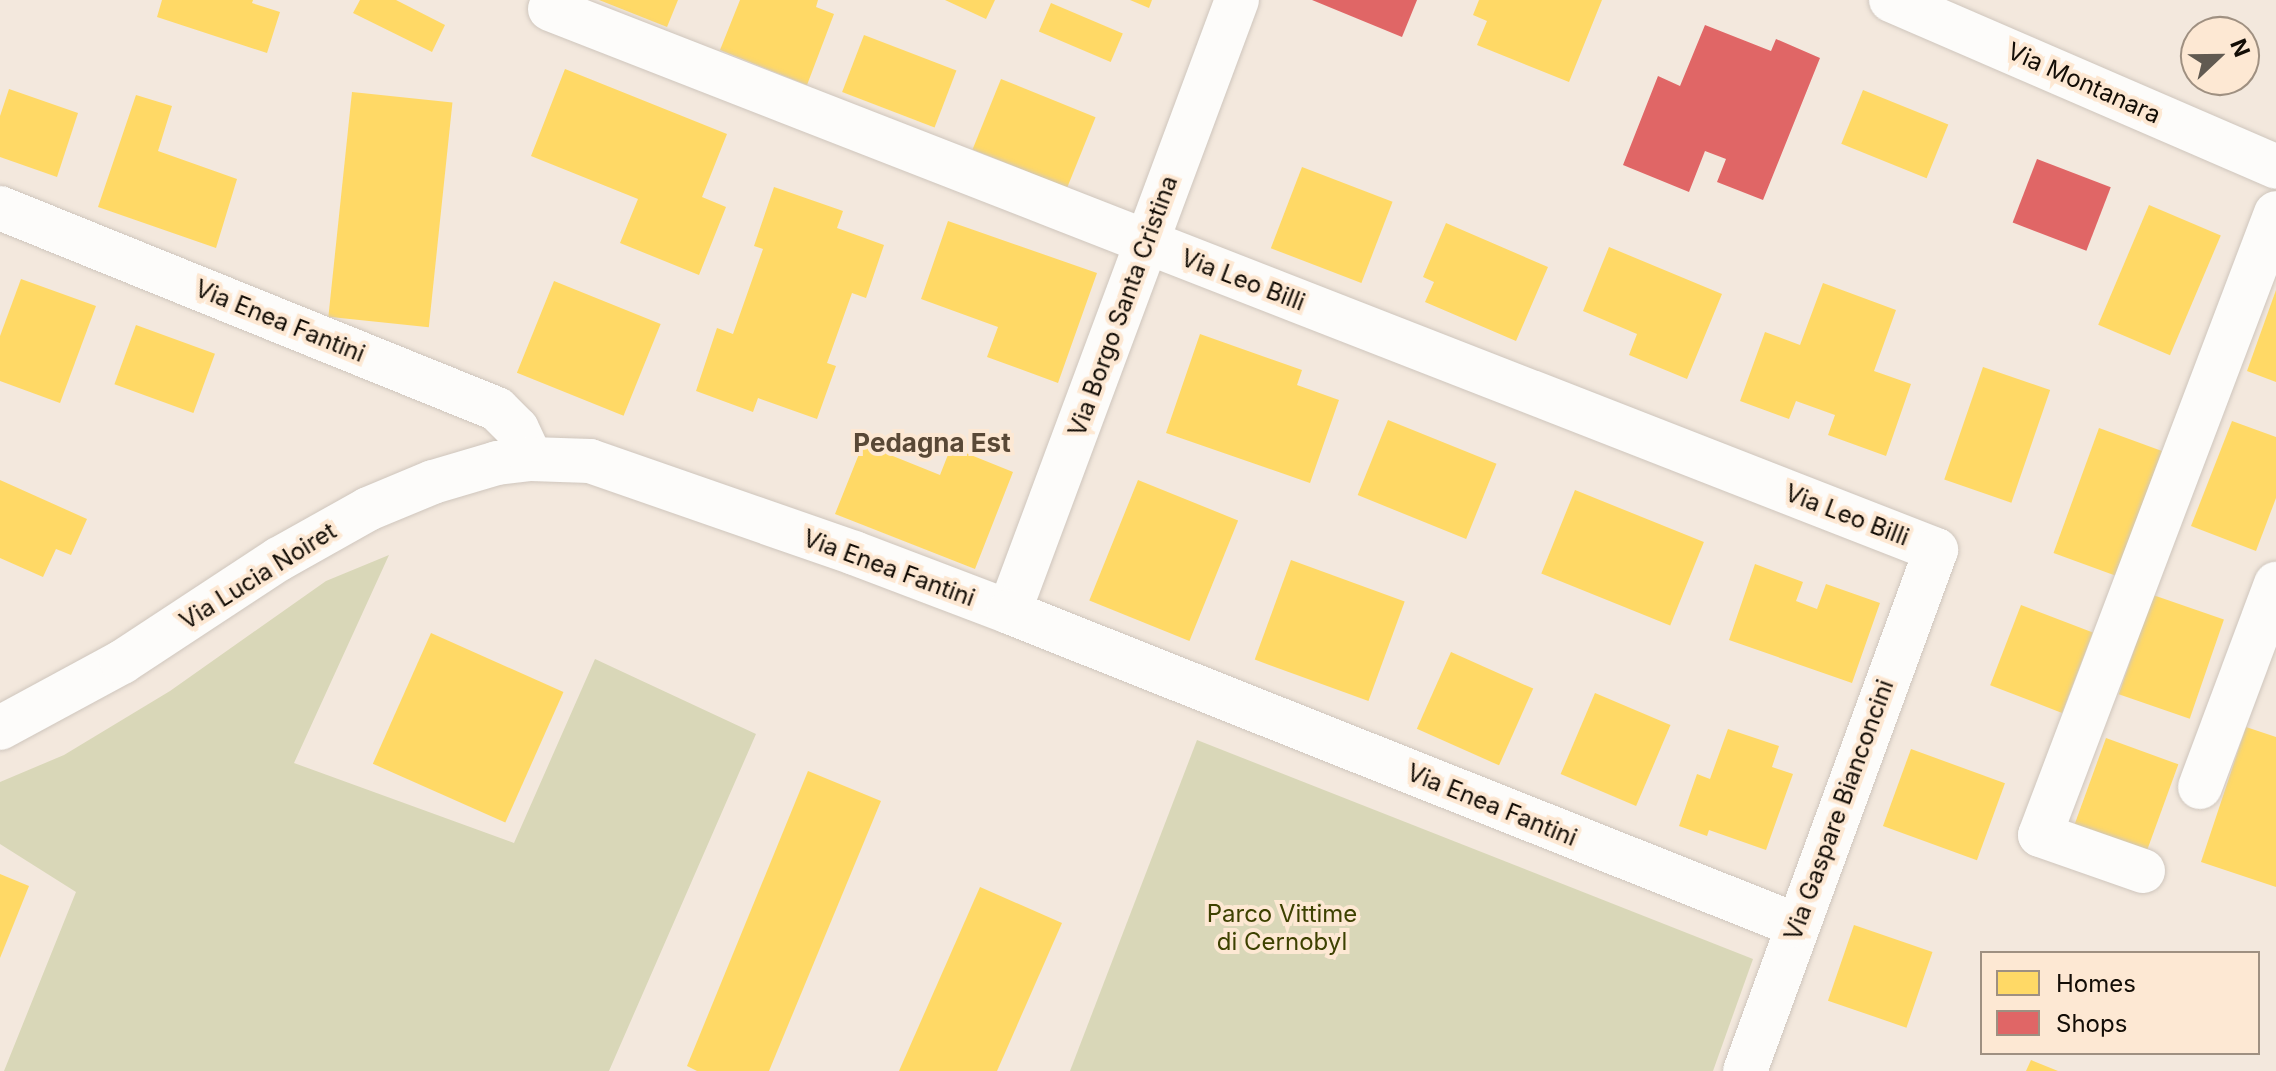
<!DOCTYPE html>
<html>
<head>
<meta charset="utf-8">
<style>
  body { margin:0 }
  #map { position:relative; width:2276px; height:1071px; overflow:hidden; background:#f3e8dd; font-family:Inter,sans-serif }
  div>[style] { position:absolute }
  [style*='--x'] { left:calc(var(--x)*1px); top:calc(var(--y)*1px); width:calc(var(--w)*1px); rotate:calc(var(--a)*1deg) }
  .green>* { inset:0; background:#d9d7b8 }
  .homes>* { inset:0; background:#ffd966; transform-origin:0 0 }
  .shops>* { inset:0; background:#e06666; transform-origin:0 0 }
  .roads { filter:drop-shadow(0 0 2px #cfc6bd) drop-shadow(0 0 2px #cfc6bd) }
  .minor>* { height:44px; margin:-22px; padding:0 22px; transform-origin:22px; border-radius:22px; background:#fdfcfa }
  .major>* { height:44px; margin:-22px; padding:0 22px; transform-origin:22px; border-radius:22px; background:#fdfcfa }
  span { translate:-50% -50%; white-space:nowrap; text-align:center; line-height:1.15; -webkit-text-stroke:8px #fde8d3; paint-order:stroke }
  .street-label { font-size:24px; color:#130d06 }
  .park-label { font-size:24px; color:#3d4100 }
  .neighbourhood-label { font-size:26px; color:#594836; font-weight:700 }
  .legend { position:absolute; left:1980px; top:951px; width:280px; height:104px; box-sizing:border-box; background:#fde8d3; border:2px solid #9f9081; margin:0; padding:10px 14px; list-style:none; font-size:24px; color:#130d06 }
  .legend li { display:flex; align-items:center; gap:16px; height:40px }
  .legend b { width:40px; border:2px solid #9f9081 }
  .north { position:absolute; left:2180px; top:16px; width:80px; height:80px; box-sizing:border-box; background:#fde8d3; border:2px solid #9f9081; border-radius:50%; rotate:68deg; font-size:22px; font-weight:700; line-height:32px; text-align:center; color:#130d06 }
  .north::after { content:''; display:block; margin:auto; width:28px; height:36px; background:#615a51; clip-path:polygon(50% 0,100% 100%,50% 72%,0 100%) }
</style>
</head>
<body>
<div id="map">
  <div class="green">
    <i style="clip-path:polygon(389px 555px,294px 763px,514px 843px,595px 659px,756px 734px,609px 1071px,4px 1071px,76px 892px,0 844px,0 782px,64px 755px,170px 691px,326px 581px)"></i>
    <i style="clip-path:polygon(1197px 740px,1753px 959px,1713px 1071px,1070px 1071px)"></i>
  </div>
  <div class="homes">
    <i style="clip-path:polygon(162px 0,253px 0,252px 3px,280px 12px,267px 53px,157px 17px)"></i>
    <i style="clip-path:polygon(360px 0,396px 0,445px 25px,432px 52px,353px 13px)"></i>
    <i style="clip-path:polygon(599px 0,678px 0,667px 27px)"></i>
    <i style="clip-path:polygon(740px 0,818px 0,816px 7px,834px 14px,807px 85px,720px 50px)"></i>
    <i style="clip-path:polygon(945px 0,995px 0,986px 19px)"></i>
    <i style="clip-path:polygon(1130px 0,1152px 0,1149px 8px)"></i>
    <i style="clip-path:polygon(1479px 0,1602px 0,1569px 82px,1477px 45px,1487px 21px,1473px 15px)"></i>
    <i style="left:1051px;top:3px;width:78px;height:31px;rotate:23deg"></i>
    <i style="left:864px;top:35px;width:99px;height:61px;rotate:21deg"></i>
    <i style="clip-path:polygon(565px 69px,727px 134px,702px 197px,726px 207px,699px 275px,620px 243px,638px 199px,531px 156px)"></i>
    <i style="left:1001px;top:79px;width:102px;height:76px;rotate:22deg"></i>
    <i style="clip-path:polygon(9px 89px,78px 113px,57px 177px,0 157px,0 116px)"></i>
    <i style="left:1863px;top:90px;width:92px;height:58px;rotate:22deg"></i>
    <i style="left:352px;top:92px;width:101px;height:226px;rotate:6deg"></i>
    <i style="clip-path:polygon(136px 95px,172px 106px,158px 151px,237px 179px,216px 248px,98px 207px)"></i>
    <i style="left:1302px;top:167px;width:97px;height:87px;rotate:21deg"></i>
    <i style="clip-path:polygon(774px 187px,843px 211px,837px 228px,884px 245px,866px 298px,852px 293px,827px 363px,836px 366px,817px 419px,758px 398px,753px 412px,696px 391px,717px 328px,733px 334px,763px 249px,754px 246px)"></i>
    <i style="left:2149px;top:205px;width:78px;height:130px;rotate:23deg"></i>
    <i style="clip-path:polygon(948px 221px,1097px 273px,1058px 383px,987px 357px,998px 327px,921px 299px)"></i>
    <i style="clip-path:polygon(1446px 223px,1548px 267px,1516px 341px,1425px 302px,1434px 282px,1423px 277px)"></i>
    <i style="clip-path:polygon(1609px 247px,1722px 294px,1687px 379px,1629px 355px,1637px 334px,1583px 311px)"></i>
    <i style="clip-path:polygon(21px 279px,96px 306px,60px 403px,0 381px,0 336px)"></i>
    <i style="left:554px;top:281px;width:115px;height:99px;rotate:22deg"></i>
    <i style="clip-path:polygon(1823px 283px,1896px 310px,1874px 371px,1911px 384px,1886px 456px,1828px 435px,1835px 415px,1796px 401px,1789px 419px,1740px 401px,1765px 332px,1800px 345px)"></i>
    <i style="clip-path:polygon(2276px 290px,2276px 382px,2247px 371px)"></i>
    <i style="left:136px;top:325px;width:84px;height:63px;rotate:20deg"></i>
    <i style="clip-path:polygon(1200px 334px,1302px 370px,1297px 385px,1339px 400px,1310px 483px,1166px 433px)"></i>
    <i style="left:1983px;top:367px;width:71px;height:119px;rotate:19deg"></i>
    <i style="left:1388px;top:420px;width:117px;height:81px;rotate:22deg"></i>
    <i style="clip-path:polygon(2232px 421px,2276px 437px,2276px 498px,2256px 551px,2191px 526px)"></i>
    <i style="left:2099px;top:428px;width:67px;height:133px;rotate:20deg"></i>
    <i style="clip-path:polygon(863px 444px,940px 475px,951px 447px,1013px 472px,975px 569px,835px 514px)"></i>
    <i style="clip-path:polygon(0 480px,87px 519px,71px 555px,56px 549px,43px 577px,0 558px)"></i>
    <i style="left:1138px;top:480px;width:108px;height:130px;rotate:22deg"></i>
    <i style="left:1575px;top:490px;width:139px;height:90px;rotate:22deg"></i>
    <i style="left:1291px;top:560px;width:121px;height:106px;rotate:20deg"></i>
    <i style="clip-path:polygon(1755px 564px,1803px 582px,1796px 601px,1817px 609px,1826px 584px,1880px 603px,1852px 683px,1729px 640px)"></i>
    <i style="left:2153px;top:595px;width:75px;height:105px;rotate:19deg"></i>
    <i style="left:2021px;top:605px;width:77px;height:86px;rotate:21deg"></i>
    <i style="left:431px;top:633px;width:145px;height:143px;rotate:24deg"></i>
    <i style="left:1451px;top:652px;width:90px;height:84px;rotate:24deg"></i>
    <i style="left:1595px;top:693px;width:82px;height:88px;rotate:23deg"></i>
    <i style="clip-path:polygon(2246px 727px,2276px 737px,2276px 887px,2201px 862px)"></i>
    <i style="clip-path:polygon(1728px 729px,1779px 746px,1772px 767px,1793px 774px,1766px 850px,1709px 830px,1707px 836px,1679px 826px,1697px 774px,1710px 779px)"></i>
    <i style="left:2106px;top:738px;width:77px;height:93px;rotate:20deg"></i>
    <i style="left:1911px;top:749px;width:100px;height:82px;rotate:20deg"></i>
    <i style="clip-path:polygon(808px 771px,881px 801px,769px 1071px,697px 1071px,687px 1066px)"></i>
    <i style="clip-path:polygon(0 874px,29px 886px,0 958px)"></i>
    <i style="clip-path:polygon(980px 887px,1062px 923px,997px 1071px,899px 1071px)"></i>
    <i style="left:1854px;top:925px;width:83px;height:80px;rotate:19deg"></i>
    <i style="clip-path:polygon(2031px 1060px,2058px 1071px,2026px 1071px)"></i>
  </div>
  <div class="shops">
    <i style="clip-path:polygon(1312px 0,1417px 0,1402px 37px)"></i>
    <i style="clip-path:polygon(1705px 25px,1771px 51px,1776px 39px,1820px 58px,1763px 200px,1717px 182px,1726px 159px,1705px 151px,1689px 192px,1623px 165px,1658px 76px,1680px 86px)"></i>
    <i style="left:2037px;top:159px;width:79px;height:68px;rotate:21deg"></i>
  </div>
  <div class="roads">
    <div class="minor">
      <i style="--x:550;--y:9;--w:1488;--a:21.32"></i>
      <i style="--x:1936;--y:550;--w:555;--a:110.13"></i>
      <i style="--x:0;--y:208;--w:536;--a:22.02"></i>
      <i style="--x:497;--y:409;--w:28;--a:45"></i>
      <i style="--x:517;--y:429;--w:33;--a:65"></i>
      <i style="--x:1009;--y:612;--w:653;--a:-69.57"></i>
      <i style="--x:0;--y:728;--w:139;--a:-28.4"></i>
      <i style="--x:122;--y:662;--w:188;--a:-33.3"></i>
      <i style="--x:279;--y:559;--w:102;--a:-29.3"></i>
      <i style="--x:368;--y:509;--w:70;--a:-22.6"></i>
      <i style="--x:433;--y:482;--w:67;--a:-16.5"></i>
      <i style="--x:497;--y:463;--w:34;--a:-7"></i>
      <i style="--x:531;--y:459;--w:59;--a:1.9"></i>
      <i style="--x:590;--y:461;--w:280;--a:19.2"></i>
      <i style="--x:854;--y:553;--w:166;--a:20.8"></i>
      <i style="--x:1009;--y:612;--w:847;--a:21.69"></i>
      <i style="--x:2200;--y:787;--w:217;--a:-69.5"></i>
      <i style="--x:2143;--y:871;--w:109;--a:-160.7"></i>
      <i style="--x:2040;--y:835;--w:665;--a:-69.22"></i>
    </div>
    <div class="major">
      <i style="--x:1891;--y:0;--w:420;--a:23.4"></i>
    </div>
  </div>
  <div class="street-label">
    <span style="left:2084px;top:83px;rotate:24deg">Via Montanara</span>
    <span style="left:1243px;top:280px;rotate:21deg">Via Leo Billi</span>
    <span style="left:1123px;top:306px;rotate:-70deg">Via Borgo Santa Cristina</span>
    <span style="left:280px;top:321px;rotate:22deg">Via Enea Fantini</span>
    <span style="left:1847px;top:515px;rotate:21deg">Via Leo Billi</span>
    <span style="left:889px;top:568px;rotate:20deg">Via Enea Fantini</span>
    <span style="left:258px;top:576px;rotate:-32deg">Via Lucia Noiret</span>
    <span style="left:1492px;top:805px;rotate:22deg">Via Enea Fantini</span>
    <span style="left:1839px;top:810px;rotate:-70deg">Via Gaspare Bianconcini</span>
  </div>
  <div class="park-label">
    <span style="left:1282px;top:928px">Parco Vittime<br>di Cernobyl</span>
  </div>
  <div class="neighbourhood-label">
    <span style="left:932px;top:443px">Pedagna Est</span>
  </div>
  <ul class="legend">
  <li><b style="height:22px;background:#ffd966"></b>Homes</li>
  <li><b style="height:22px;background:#e06666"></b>Shops</li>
  </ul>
  <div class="north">N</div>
</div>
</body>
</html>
